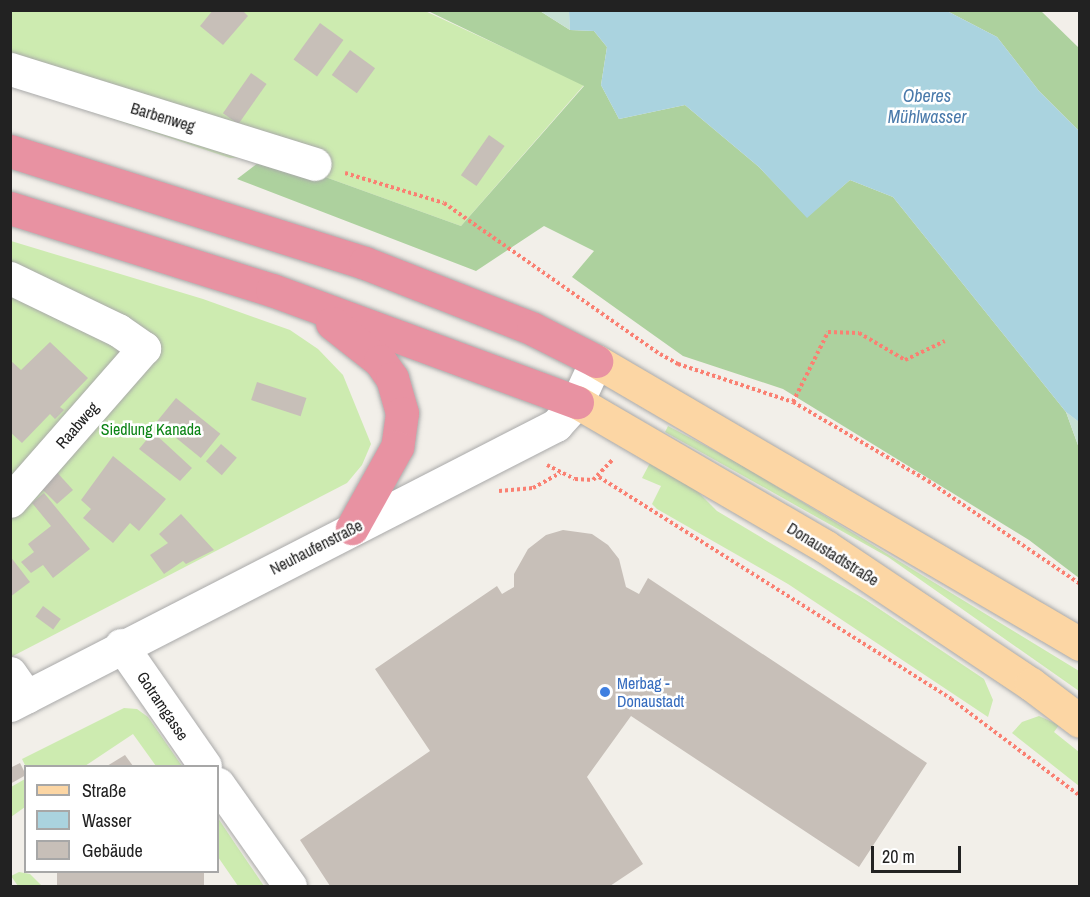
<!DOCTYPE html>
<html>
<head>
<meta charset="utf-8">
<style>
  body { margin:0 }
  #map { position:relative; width:1090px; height:897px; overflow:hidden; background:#f2efe9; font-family:"Archivo Narrow",sans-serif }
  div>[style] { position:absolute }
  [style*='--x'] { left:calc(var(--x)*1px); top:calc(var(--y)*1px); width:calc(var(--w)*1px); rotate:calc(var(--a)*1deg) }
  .grass>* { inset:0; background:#cdebb0 }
  .forest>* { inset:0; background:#add19e }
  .wetland>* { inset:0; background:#c6e0d4 }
  .water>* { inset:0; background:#aad3df }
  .building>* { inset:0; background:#c7bfb8; transform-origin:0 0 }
  .path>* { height:4px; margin-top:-2px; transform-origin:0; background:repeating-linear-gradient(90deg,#fa8072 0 3px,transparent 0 6px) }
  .roads { filter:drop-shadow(0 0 2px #a9a9a9) drop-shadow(0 0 2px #a9a9a9) }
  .minor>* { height:33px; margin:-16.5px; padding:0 16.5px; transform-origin:16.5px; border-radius:16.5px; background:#fff }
  .major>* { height:33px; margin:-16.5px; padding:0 16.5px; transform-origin:16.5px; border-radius:16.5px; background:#fcd6a4 }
  .highway>* { height:33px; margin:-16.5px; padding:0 16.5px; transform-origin:16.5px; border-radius:16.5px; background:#e892a2 }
  .dots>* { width:16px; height:16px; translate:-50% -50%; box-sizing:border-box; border:3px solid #fff; border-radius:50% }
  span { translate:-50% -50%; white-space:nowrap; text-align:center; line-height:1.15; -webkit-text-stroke:5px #fff; paint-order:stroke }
  .street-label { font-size:16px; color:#222 }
  .park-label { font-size:16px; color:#0c8416 }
  .shop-label { font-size:16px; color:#366cbe }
  .left { translate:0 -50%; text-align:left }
  .water-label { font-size:18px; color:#4a7aab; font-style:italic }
  .frame { position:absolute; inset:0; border:12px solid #222; pointer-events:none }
  .legend { position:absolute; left:24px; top:765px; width:195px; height:108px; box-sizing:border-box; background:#fff; border:2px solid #a7a7a7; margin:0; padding:8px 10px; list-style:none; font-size:18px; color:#222 }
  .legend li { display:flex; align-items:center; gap:12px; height:30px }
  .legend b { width:30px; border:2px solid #a7a7a7 }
  .scale { position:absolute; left:871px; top:846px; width:90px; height:27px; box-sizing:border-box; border:3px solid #222; border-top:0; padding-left:8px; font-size:18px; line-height:21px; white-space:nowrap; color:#222; -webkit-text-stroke:4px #fff; paint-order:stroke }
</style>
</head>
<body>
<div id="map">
  <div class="grass">
    <i style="clip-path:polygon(423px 10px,584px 85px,461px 226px,267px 156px,230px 158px,11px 85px,11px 11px)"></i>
    <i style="clip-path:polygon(11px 241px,203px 299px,290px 330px,318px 349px,343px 375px,371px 444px,362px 465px,347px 483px,11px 657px)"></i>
    <i style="clip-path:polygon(668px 426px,740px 464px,1079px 671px,1079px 691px,888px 557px,665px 432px)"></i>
    <i style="clip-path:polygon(651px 461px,689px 483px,717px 511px,866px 600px,984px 679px,993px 700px,988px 717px,788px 584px,657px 509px,652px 504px,661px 486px,642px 478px)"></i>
    <i style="clip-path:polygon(124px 708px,137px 709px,148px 717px,182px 766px,156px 766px,133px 734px,85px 766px,26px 767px,22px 759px)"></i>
    <i style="clip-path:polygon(1039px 716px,1059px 725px,1054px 732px,1079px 752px,1079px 786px,1012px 733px,1022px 722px)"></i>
    <i style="clip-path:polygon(25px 779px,25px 807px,11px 817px,11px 787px)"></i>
    <i style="clip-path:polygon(218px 818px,236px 845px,264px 886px,238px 886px,218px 857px)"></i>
    <i style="clip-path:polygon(19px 872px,30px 874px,42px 886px,18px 886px,11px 876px)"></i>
  </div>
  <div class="forest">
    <i style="clip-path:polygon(428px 11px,540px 11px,570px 30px,594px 31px,607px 47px,601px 85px,619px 119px,685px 105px,759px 167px,807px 217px,850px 180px,893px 197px,1066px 412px,1079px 448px,1079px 578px,1029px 540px,783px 389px,683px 356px,572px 277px,594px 251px,544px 226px,476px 271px,237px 179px,267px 156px,461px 226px,584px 86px)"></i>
    <i style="clip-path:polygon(947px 11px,1041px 11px,1079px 48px,1079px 131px,1039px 91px,997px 37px)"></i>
  </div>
  <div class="wetland">
    <i style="clip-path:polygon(540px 11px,569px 11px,570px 30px)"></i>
    <i style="clip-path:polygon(1066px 412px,1079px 422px,1079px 448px)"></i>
  </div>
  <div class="water">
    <i style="clip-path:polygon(569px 11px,947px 11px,997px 37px,1039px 91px,1079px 131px,1079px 422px,1066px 412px,893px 197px,850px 180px,807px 218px,759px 167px,685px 105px,619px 119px,601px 85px,607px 47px,594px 31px,570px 30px)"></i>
  </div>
  <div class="building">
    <i style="clip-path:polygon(213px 10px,242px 10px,248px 16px,223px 45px,200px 26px)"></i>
    <i style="left:320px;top:23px;width:29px;height:45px;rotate:36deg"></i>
    <i style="left:350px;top:50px;width:31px;height:31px;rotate:36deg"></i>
    <i style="left:251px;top:73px;width:19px;height:49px;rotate:35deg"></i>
    <i style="left:489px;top:135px;width:19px;height:49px;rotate:35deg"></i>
    <i style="clip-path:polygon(50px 342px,88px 378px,60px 407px,64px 410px,55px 419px,50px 414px,22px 443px,10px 432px,10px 360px,21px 370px)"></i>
    <i style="left:257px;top:382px;width:52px;height:19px;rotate:18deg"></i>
    <i style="left:176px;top:398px;width:57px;height:31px;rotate:39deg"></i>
    <i style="clip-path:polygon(153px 432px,192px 468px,180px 481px,139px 449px)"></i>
    <i style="left:221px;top:444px;width:21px;height:23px;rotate:41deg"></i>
    <i style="clip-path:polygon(113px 456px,166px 499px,139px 531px,130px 523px,113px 543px,83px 518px,91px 509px,81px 500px)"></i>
    <i style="clip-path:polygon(54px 469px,73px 490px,57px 504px,39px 486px)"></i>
    <i style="clip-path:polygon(44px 493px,90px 549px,53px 578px,43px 565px,31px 573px,21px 562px,34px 552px,28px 544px,51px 526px,32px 503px)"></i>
    <i style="clip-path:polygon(181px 514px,214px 550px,186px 564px,183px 561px,164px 574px,150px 555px,168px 543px,159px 534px)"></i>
    <i style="clip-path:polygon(563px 530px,592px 534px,608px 545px,619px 559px,626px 587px,639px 594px,648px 578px,927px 763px,859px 867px,631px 716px,587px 777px,643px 864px,610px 886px,330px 886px,300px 840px,430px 751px,375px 669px,497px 586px,502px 594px,514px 587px,514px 574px,528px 549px,546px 535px)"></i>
    <i style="clip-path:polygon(10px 556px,30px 582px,10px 597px)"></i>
    <i style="left:43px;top:606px;width:22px;height:13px;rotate:36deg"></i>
    <i style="clip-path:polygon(125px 755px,133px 766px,107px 766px)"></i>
    <i style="clip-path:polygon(20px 763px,26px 775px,10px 784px,10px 768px)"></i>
    <i style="left:57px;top:872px;width:147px;height:17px"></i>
  </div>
  <div class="path">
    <i style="--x:345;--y:173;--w:103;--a:16.9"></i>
    <i style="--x:444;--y:203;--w:264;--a:35"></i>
    <i style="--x:660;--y:354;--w:21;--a:29"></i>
    <i style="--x:678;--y:364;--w:121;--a:18.3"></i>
    <i style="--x:793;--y:402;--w:156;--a:30.3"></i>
    <i style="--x:928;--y:481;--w:184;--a:34.1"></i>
    <i style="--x:793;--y:402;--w:78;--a:-63.4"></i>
    <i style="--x:828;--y:332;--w:31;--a:2"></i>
    <i style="--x:859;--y:333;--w:53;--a:30.4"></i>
    <i style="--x:905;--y:360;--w:44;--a:-25.4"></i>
    <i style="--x:547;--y:465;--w:31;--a:27"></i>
    <i style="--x:575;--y:479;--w:18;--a:3"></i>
    <i style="--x:593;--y:480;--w:29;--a:-46"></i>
    <i style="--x:599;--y:477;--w:416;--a:32.2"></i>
    <i style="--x:951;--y:699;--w:161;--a:36.9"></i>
    <i style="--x:499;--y:491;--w:34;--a:-5"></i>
    <i style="--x:533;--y:488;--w:31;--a:-29"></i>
  </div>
  <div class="roads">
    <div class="minor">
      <i style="--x:10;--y:69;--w:319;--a:17.3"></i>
      <i style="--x:10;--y:278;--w:120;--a:25.7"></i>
      <i style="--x:118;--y:330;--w:32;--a:35"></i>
      <i style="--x:144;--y:348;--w:203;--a:131.2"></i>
      <i style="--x:121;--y:645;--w:147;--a:55.2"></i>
      <i style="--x:10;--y:673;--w:29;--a:55"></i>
      <i style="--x:10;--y:705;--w:614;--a:-27.15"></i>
      <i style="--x:556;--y:425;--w:31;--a:-48"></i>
      <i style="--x:577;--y:402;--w:45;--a:-65.1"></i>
      <i style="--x:218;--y:784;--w:125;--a:54.8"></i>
    </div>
    <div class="major">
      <i style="--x:596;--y:361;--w:561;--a:30.32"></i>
      <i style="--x:577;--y:402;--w:288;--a:30.2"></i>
      <i style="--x:826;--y:547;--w:247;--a:33.8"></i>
      <i style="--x:1031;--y:684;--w:61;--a:37.1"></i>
    </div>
    <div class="highway">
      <i style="--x:10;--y:151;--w:372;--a:17.5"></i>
      <i style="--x:365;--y:263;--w:180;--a:21.4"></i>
      <i style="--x:533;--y:329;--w:71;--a:26.9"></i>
      <i style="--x:10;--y:208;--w:275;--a:17.4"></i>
      <i style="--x:272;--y:290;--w:325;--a:20.2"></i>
      <i style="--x:332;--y:323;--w:61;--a:38.4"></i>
      <i style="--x:380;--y:361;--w:21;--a:55"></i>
      <i style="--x:392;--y:378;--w:36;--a:74"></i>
      <i style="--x:402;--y:413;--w:34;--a:98"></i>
      <i style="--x:397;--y:447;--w:93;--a:119.1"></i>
    </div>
  </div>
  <div class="dots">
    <i style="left:605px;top:692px;background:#3f7fe0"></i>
  </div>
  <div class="street-label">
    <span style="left:163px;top:117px;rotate:17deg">Barbenweg</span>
    <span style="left:77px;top:425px;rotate:-49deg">Raabweg</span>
    <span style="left:316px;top:547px;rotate:-27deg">Neuhaufenstraße</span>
    <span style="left:833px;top:554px;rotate:32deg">Donaustadtstraße</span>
    <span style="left:163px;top:706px;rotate:56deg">Gotramgasse</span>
  </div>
  <div class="park-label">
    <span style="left:151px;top:429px">Siedlung Kanada</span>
  </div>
  <div class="shop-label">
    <span class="left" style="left:617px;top:692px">Merbag -<br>Donaustadt</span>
  </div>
  <div class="water-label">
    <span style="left:927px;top:107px">Oberes<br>Mühlwasser</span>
  </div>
  <div class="frame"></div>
  <ul class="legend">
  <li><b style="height:8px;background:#fcd6a4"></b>Straße</li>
  <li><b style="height:16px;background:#aad3df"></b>Wasser</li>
  <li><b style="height:16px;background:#c7bfb8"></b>Gebäude</li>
  </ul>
  <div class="scale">20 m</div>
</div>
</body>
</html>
